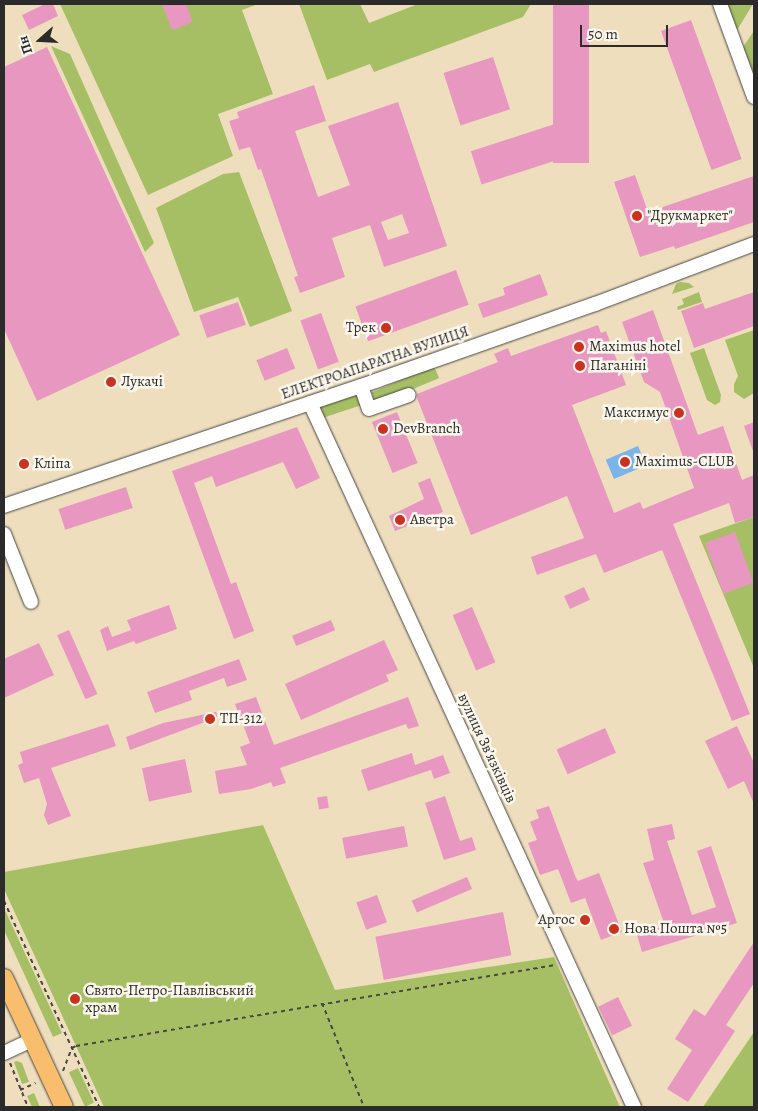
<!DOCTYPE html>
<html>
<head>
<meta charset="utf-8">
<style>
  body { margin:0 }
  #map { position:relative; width:758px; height:1111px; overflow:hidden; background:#efdebe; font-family:Alegreya,serif }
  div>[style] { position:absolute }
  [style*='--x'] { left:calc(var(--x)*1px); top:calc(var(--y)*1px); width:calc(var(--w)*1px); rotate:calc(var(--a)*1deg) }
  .green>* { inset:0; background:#a6bf64; transform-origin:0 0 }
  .water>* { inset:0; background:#79b4eb; transform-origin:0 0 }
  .building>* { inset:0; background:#e797c0; transform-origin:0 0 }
  .path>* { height:2px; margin-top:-1px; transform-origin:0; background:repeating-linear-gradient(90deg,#484641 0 4px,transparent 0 8px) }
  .roads { filter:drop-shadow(0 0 1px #484641) drop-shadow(0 0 1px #484641) }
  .minor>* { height:14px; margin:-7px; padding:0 7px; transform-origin:7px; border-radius:7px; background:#fff }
  .major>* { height:18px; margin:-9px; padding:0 9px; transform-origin:9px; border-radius:9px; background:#f9be6d }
  .dots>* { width:14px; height:14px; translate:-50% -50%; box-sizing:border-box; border:2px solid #fbf7ec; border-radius:50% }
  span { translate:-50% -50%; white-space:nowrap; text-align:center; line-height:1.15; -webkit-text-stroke:5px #fbf7ec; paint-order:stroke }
  .poi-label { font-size:15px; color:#2b2b2b }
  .left { translate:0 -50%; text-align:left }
  .right { translate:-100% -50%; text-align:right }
  .street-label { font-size:15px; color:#2b2b2b }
  .frame { position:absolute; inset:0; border:5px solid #2b2b2b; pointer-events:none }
  .north { position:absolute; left:15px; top:15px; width:50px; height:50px; -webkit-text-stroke:4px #fbf7ec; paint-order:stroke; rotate:251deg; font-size:14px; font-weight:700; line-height:20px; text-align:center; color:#2b2b2b }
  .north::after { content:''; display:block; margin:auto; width:18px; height:22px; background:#2b2b2b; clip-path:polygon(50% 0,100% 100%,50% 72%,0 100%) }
  .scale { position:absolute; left:580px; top:25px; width:88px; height:22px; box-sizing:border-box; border:2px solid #2b2b2b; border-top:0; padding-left:6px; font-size:15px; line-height:18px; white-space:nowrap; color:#2b2b2b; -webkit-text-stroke:4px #fbf7ec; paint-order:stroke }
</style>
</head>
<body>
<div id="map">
  <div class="green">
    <i style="clip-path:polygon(60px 4px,258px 4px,242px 10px,273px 94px,218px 114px,233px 156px,148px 195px)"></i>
    <i style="clip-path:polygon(299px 4px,360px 4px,369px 23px,418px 4px,531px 4px,523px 17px,374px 72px,370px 64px,327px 80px)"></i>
    <i style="clip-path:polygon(727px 4px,753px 4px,737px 30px)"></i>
    <i style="clip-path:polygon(754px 31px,754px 75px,743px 47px)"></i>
    <i style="clip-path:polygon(51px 46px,70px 54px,154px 243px,145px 252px)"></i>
    <i style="clip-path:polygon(239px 172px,292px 311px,250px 327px,238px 297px,194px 312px,156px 208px,223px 174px)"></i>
    <i style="clip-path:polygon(680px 282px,689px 283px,694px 287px,672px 294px,676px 284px)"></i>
    <i style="clip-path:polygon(699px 292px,702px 302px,678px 310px,677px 307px,684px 304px,682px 299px)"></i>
    <i style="clip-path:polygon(754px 330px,754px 393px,744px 399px,734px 392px,734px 384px,738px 376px,725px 340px)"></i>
    <i style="clip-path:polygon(704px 348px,721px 395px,720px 402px,715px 405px,707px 400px,690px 353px)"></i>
    <i style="left:434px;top:366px;width:13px;height:68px;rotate:67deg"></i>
    <i style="left:357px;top:393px;width:13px;height:39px;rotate:72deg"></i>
    <i style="clip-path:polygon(754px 517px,754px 668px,699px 536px)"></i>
    <i style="clip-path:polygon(263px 825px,335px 990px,554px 957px,620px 1107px,104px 1107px,4px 889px,4px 872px)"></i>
    <i style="clip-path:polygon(4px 908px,62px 1033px,53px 1037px,4px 930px)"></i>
    <i style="clip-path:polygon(754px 1032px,754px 1107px,703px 1107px)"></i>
    <i style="clip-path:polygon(17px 1061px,22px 1063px,29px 1082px,22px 1084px,14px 1062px)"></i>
    <i style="left:78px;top:1068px;width:38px;height:10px;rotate:65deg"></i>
    <i style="clip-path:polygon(34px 1093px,40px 1107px,32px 1107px,27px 1096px)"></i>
  </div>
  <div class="water">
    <i style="left:638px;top:446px;width:21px;height:35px;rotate:67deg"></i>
  </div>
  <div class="building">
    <i style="clip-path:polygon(45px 4px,53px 4px,58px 16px,29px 30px,22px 15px)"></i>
    <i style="clip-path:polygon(162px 4px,186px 4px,193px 22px,172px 30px)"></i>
    <i style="left:553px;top:4px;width:36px;height:159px"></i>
    <i style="left:691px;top:20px;width:148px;height:32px;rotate:70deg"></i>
    <i style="clip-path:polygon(47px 47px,180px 335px,37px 401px,4px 329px,4px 67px)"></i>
    <i style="left:493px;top:57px;width:55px;height:52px;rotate:72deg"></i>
    <i style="clip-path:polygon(evenodd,314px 85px,326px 121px,295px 131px,318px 197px,350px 185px,328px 126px,398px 102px,447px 246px,384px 267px,370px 225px,332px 238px,345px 277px,300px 293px,294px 277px,298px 276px,261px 169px,258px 170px,250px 147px,239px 150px,229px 121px,239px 118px,237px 112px,314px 85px,402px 214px,409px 233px,388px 240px,381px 222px,402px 214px)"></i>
    <i style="left:564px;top:121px;width:35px;height:98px;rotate:72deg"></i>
    <i style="clip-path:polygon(635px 175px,648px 212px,754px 176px,754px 222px,675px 249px,674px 246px,640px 257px,614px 182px)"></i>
    <i style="left:456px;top:270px;width:37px;height:107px;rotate:70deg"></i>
    <i style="clip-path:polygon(540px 274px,548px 295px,483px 318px,478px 304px,505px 295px,503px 288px)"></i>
    <i style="clip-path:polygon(754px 292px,754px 326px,694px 348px,681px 311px,703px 303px,705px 309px)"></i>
    <i style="left:238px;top:302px;width:24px;height:41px;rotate:71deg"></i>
    <i style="clip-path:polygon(653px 310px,698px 435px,723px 426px,742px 480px,754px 475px,754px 517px,735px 523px,729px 503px,673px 524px,750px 714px,732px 721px,662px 550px,604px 573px,596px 554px,537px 575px,531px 557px,584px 538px,567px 496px,471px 535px,417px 398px,417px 394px,498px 362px,494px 354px,508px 348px,511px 356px,598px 325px,601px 333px,606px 331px,626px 385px,572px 405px,614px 513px,640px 502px,643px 509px,694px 488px,660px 392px,644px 382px,622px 322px)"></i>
    <i style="left:321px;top:313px;width:52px;height:22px;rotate:70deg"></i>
    <i style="left:287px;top:348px;width:22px;height:33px;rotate:68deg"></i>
    <i style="left:397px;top:412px;width:55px;height:27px;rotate:68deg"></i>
    <i style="clip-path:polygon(754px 422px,754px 451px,753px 451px,744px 426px)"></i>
    <i style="clip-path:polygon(297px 427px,320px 478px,296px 489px,283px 462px,216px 487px,212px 476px,194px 483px,231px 584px,236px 582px,254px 631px,234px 639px,172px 471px)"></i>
    <i style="clip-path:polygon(430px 478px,443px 512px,395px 531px,389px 516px,424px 499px,418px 483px)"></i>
    <i style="left:126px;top:487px;width:22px;height:71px;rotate:72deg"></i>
    <i style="left:735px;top:532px;width:54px;height:32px;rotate:70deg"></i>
    <i style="left:584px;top:587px;width:14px;height:22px;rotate:65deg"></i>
    <i style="clip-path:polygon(169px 605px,177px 629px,136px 644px,134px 641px,107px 651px,100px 630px,108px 626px,112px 637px,131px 630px,127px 620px)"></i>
    <i style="left:472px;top:607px;width:60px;height:21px;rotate:67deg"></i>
    <i style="left:331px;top:620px;width:11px;height:42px;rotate:68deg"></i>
    <i style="left:69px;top:630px;width:70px;height:13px;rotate:66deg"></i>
    <i style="clip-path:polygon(384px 640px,398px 670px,386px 675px,389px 681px,301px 720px,285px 684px)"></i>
    <i style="clip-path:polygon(39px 643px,54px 675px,4px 698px,4px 659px)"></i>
    <i style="clip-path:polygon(239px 659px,247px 680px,227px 687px,224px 678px,189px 691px,192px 700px,155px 713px,147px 692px)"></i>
    <i style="clip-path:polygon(256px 697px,274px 745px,408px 697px,419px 726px,408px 729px,406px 724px,280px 768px,286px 783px,273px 787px,271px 782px,251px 789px,219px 794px,215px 771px,247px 765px,240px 747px,250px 743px,235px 704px)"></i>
    <i style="clip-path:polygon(216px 712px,218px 717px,215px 718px,216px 723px,205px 725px,205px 722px,130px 750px,126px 737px,163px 723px)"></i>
    <i style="clip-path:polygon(108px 724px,116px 746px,51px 768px,71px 816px,48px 825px,44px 815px,47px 804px,39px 778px,24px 783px,18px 765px,23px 763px,20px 752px)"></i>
    <i style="clip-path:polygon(737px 726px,754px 763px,754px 804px,744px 781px,728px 789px,705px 741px)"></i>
    <i style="left:605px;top:728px;width:27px;height:53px;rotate:66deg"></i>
    <i style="clip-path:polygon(412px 753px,415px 765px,443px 755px,450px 773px,434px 779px,431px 770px,368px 791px,361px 770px)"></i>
    <i style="left:185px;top:759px;width:34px;height:44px;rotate:78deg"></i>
    <i style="left:327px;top:796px;width:12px;height:10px;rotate:81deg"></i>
    <i style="clip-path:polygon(445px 796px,460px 841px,472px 837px,476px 850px,444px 860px,425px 803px)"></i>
    <i style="clip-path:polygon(549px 806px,576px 878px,578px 881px,599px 873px,622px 932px,601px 940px,585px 898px,571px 903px,558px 869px,540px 875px,528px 843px,537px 840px,530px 822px,539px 818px,536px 810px)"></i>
    <i style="clip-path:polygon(672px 824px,675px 839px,667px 841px,692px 915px,716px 907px,697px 851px,711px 846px,737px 923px,642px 952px,637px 935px,665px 926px,643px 863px,654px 860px,647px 829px)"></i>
    <i style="left:404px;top:826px;width:21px;height:63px;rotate:79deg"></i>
    <i style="left:467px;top:877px;width:13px;height:60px;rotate:67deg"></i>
    <i style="left:377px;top:895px;width:29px;height:22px;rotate:70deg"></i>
    <i style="left:503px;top:912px;width:44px;height:130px;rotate:79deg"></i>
    <i style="clip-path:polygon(754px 942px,754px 983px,726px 1025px,735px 1031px,688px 1102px,667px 1089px,692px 1050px,675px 1039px,694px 1009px,705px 1016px)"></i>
    <i style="left:618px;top:997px;width:32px;height:22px;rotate:64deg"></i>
  </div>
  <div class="path">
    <i style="--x:4;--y:901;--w:227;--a:65.2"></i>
    <i style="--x:322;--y:1003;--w:112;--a:68"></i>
    <i style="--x:10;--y:1063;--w:48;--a:67.8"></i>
    <i style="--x:63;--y:1071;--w:25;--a:-69"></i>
    <i style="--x:72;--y:1048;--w:4;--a:-27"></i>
    <i style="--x:76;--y:1046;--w:486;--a:-9.6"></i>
    <i style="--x:20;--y:1090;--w:17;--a:-24"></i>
  </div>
  <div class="roads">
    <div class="minor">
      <i style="--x:720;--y:4;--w:99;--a:69.9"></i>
      <i style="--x:361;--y:386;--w:24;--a:71"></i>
      <i style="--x:369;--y:409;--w:42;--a:-19.3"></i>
      <i style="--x:310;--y:403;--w:775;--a:65.29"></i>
      <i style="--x:4;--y:506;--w:395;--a:-18.6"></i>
      <i style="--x:378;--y:380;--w:230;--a:-19.3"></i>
      <i style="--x:595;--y:304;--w:170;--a:-20.7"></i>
      <i style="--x:4;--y:534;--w:73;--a:68.3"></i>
      <i style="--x:4;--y:1053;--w:31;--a:-25"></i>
    </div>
    <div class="major">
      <i style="--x:4;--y:978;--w:142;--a:65.1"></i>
    </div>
  </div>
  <div class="dots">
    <i style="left:637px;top:216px;background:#c8321e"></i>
    <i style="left:386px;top:328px;background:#c8321e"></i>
    <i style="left:579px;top:347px;background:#c8321e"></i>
    <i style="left:580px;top:366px;background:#c8321e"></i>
    <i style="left:111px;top:382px;background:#c8321e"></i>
    <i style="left:679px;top:413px;background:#c8321e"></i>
    <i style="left:383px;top:429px;background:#c8321e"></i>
    <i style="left:625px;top:462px;background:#c8321e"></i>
    <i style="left:24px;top:464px;background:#c8321e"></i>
    <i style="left:400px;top:520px;background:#c8321e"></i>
    <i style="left:210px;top:719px;background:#c8321e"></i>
    <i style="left:585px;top:920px;background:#c8321e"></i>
    <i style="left:614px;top:929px;background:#c8321e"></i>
    <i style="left:75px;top:999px;background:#c8321e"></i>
  </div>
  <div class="poi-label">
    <span class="left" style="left:647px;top:216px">"Друкмаркет"</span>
    <span class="right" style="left:376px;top:328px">Трек</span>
    <span class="left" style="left:589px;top:347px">Maximus hotel</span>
    <span class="left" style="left:590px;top:366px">Паганіні</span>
    <span class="left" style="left:121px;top:382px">Лукачі</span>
    <span class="right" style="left:669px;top:413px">Максимус</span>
    <span class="left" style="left:393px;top:429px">DevBranch</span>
    <span class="left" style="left:635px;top:462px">Maximus-CLUB</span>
    <span class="left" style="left:34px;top:464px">Кліпа</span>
    <span class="left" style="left:410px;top:520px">Аветра</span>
    <span class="left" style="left:220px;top:719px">ТП-312</span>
    <span class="right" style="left:575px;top:920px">Аргос</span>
    <span class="left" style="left:624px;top:929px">Нова Пошта №5</span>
    <span class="left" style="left:85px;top:999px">Свято-Петро-Павлівський<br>храм</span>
  </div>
  <div class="street-label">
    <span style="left:375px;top:363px;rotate:-19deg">ЕЛЕКТРОАПАРАТНА ВУЛИЦЯ</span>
    <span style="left:487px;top:748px;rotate:65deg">вулиця Звʼязківців</span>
  </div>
  <div class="frame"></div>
  <div class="north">Пн</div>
  <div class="scale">50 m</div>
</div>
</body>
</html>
